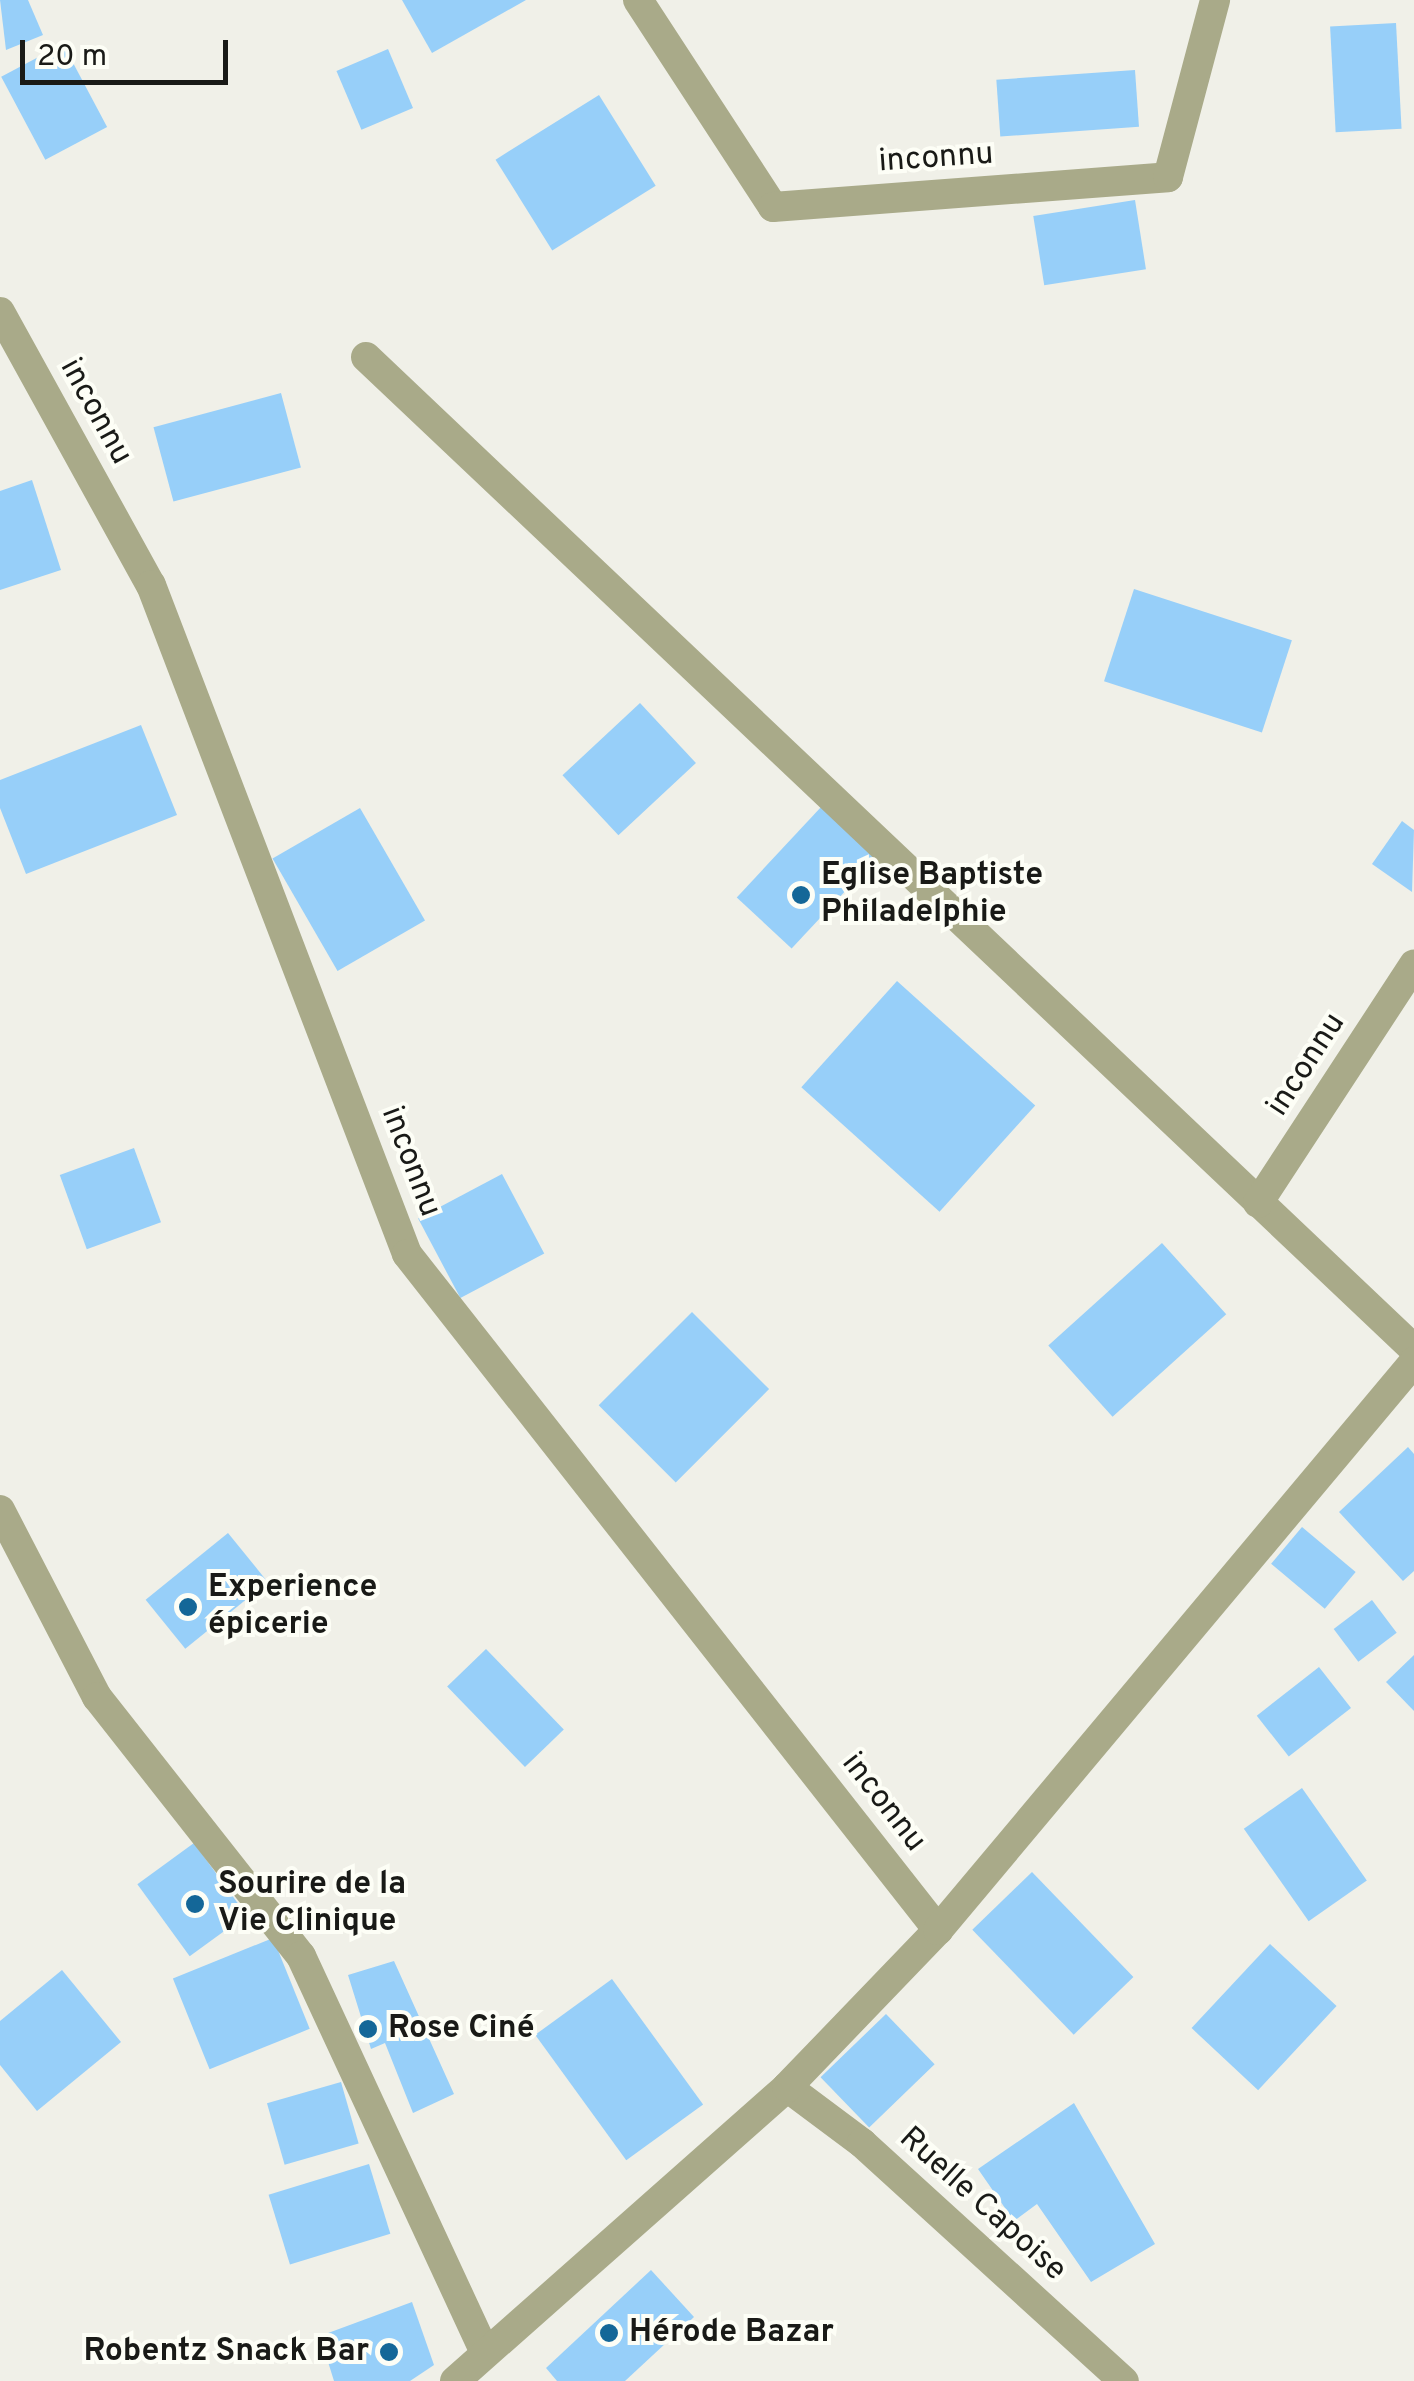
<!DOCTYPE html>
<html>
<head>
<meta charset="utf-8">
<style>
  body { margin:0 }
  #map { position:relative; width:1414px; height:2381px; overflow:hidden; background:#f0f0e8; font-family:Overpass,sans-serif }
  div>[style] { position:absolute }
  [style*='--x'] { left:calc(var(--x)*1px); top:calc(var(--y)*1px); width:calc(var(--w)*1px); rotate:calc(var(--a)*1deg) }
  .building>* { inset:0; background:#97cff9; transform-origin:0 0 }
  .minor>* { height:30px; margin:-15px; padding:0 15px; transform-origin:15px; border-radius:15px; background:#a9aa89 }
  .dots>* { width:28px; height:28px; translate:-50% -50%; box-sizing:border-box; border:5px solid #fdfef6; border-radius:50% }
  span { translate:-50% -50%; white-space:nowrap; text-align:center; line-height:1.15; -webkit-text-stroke:8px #fdfef6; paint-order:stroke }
  .street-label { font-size:32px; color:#191a17 }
  .poi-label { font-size:32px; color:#191a17; font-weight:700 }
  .left { translate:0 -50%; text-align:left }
  .right { translate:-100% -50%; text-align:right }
  .scale { position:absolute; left:20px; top:40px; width:208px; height:45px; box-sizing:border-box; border:5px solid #191a17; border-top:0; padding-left:12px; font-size:30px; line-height:35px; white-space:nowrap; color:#191a17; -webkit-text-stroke:8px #fdfef6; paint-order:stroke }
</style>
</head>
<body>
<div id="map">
  <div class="building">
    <i style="clip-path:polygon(0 0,28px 0,43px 35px,6px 50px)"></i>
    <i style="clip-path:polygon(402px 0,526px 0,432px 53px)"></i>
    <i style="left:1396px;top:23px;width:106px;height:66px;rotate:87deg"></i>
    <i style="left:63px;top:44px;width:94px;height:70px;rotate:62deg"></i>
    <i style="left:388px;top:49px;width:64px;height:56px;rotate:67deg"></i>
    <i style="left:1135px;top:70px;width:57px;height:139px;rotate:86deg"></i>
    <i style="left:599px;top:95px;width:107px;height:122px;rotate:58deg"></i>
    <i style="left:1135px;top:200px;width:70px;height:103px;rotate:81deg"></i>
    <i style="left:281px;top:393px;width:77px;height:132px;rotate:75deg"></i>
    <i style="clip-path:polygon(32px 480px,61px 570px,0 590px,0 491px)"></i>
    <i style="left:1134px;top:589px;width:166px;height:97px;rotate:18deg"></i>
    <i style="left:640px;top:703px;width:82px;height:106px;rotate:47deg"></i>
    <i style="clip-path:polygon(141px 725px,177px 815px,26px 874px,0 808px,0 780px)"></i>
    <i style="left:822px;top:806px;width:75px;height:125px;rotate:43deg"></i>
    <i style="left:360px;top:808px;width:130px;height:101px;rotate:60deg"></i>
    <i style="clip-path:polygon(1402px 821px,1414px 830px,1412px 892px,1372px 864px)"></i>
    <i style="left:897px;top:981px;width:186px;height:143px;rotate:42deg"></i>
    <i style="left:134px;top:1148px;width:79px;height:79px;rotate:70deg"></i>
    <i style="left:502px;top:1174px;width:90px;height:95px;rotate:62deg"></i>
    <i style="left:1162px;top:1243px;width:96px;height:153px;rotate:48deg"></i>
    <i style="left:692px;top:1312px;width:109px;height:132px;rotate:45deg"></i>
    <i style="clip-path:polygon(1408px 1447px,1414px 1454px,1414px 1571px,1403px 1581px,1339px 1512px)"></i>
    <i style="left:1302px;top:1527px;width:70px;height:48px;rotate:40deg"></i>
    <i style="left:228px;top:1533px;width:63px;height:106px;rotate:51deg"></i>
    <i style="left:1372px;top:1600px;width:41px;height:48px;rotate:53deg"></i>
    <i style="left:486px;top:1649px;width:112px;height:54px;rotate:46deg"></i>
    <i style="clip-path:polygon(1414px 1655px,1414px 1711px,1386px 1682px)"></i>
    <i style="left:1319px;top:1667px;width:52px;height:79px;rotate:52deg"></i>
    <i style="left:1302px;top:1788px;width:113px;height:71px;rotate:55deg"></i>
    <i style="left:194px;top:1843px;width:89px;height:70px;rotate:54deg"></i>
    <i style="left:1032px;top:1872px;width:146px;height:83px;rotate:46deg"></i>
    <i style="left:273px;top:1938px;width:98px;height:108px;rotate:68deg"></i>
    <i style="left:1270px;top:1944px;width:91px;height:115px;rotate:43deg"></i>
    <i style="clip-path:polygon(394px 1961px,454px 2094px,413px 2113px,385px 2043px,371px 2049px,348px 1975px)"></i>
    <i style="clip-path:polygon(62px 1970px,121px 2042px,37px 2111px,0 2065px,0 2021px)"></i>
    <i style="left:612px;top:1979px;width:155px;height:95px;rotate:54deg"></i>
    <i style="left:886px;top:2014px;width:70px;height:91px;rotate:46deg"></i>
    <i style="left:341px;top:2082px;width:64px;height:77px;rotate:74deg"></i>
    <i style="clip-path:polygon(1074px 2103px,1155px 2244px,1091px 2282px,1037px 2204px,1014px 2221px,978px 2169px)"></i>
    <i style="left:369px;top:2164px;width:73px;height:105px;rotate:73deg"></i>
    <i style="clip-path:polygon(651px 2270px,694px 2317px,625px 2381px,557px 2381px,546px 2368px)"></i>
    <i style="clip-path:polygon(412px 2302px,434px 2365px,410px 2381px,334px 2381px,320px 2336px)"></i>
  </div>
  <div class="minor">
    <i style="--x:638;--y:0;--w:247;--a:56.9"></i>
    <i style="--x:773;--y:207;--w:396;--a:-4.3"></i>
    <i style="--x:1168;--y:177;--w:183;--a:-75.1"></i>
    <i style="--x:0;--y:312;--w:312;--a:61.1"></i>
    <i style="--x:151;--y:585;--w:716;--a:69.06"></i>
    <i style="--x:407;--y:1254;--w:860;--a:51.85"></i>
    <i style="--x:366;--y:357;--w:1443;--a:43.43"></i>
    <i style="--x:1258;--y:1203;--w:285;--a:-56.8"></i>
    <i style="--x:0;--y:1510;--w:211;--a:62.6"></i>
    <i style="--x:97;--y:1697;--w:330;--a:51.8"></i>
    <i style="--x:301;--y:1956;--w:435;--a:65.1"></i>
    <i style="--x:787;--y:2087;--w:94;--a:36.7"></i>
    <i style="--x:862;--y:2143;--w:354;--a:42.3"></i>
    <i style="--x:455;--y:2381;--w:443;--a:-41.5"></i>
    <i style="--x:787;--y:2087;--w:218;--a:-46.1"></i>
    <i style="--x:938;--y:1930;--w:741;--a:-50.04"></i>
  </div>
  <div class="dots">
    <i style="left:801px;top:895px;background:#146798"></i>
    <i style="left:188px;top:1607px;background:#146798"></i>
    <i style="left:195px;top:1904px;background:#146798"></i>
    <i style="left:368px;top:2029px;background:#146798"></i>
    <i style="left:609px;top:2333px;background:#146798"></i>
    <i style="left:389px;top:2352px;background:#146798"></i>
  </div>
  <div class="street-label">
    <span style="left:936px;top:159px;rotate:-4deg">inconnu</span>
    <span style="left:95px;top:412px;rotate:61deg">inconnu</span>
    <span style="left:1307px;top:1065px;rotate:-57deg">inconnu</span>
    <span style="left:410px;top:1162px;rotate:69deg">inconnu</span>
    <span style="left:883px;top:1803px;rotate:52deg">inconnu</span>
    <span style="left:982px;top:2205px;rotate:42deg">Ruelle Capoise</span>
  </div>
  <div class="poi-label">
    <span class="left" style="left:821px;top:895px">Eglise Baptiste<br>Philadelphie</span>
    <span class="left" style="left:208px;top:1607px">Experience<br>épicerie</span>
    <span class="left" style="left:218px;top:1904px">Sourire de la<br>Vie Clinique</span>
    <span class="left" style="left:388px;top:2029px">Rose Ciné</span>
    <span class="left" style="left:629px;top:2333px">Hérode Bazar</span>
    <span class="right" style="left:369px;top:2352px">Robentz Snack Bar</span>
  </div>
  <div class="scale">20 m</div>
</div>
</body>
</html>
